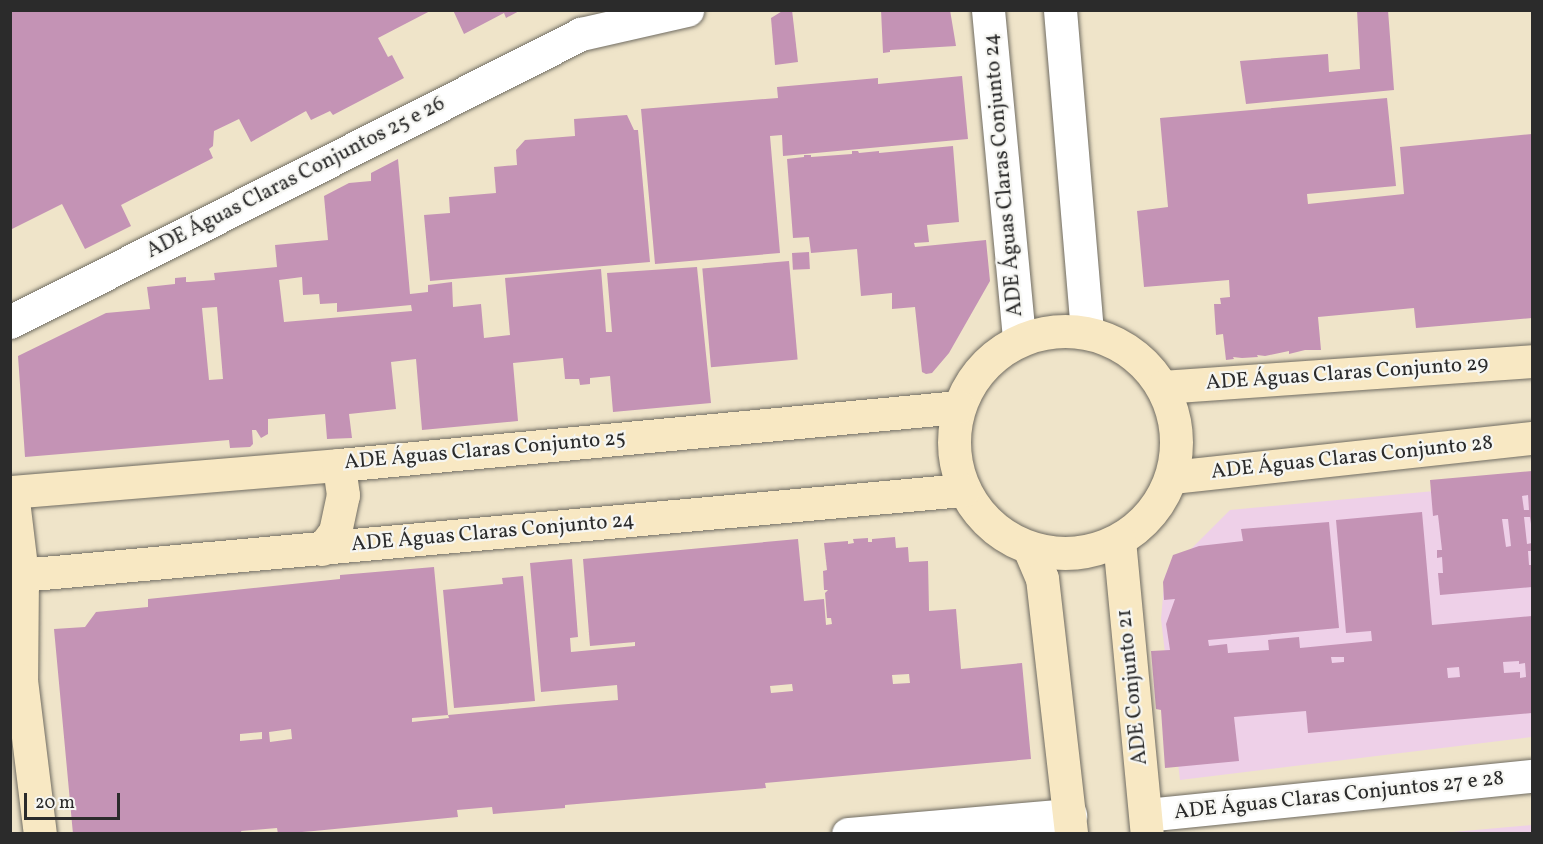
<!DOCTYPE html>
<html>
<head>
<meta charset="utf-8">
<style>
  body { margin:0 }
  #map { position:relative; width:1543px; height:844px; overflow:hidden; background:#efe4c9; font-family:Vollkorn,serif }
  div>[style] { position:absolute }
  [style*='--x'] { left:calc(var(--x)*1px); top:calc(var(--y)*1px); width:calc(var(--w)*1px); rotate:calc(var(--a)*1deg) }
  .built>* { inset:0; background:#eed0e8 }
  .building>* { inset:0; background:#c493b5; transform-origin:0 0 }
  .roads { filter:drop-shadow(0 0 2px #706c62) drop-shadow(0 0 2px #706c62) }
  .street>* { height:33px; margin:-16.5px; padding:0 16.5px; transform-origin:16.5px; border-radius:16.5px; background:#fff }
  .secondary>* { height:33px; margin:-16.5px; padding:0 16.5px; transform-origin:16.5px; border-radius:16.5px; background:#f8e8c3 }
  .secondary>.ring { margin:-16.5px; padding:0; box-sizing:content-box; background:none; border:33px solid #f8e8c3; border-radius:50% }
  span { translate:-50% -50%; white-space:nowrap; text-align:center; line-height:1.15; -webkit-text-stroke:4.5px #f6f6f2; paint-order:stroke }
  .street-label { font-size:21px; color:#2b2b2b }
  .frame { position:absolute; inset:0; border:12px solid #2b2b2b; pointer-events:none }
  .scale { position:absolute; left:24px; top:793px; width:96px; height:27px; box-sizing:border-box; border:3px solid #2b2b2b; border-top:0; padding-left:8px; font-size:18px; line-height:21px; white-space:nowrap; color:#2b2b2b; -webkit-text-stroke:4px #f6f6f2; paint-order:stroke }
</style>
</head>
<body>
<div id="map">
  <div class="built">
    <i style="clip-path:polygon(1532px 482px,1532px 737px,1180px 780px,1161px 619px,1165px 575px,1230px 510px)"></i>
    <i style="clip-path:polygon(1532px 825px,1532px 833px,1441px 833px)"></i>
  </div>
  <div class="building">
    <i style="clip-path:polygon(10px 10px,432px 10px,378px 38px,388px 57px,392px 55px,404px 78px,333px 115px,330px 111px,311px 120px,306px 111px,251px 142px,239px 119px,214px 131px,213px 146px,209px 149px,213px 158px,121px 205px,131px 226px,85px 249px,62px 204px,10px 230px)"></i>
    <i style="clip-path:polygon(453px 10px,521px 10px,506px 18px,504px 13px,464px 34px)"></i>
    <i style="clip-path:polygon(784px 10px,792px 10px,798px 62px,775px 65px,771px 18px)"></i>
    <i style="clip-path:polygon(881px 10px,950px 10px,956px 46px,890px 50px,890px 52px,883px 53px)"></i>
    <i style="clip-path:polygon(1357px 10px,1388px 10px,1394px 90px,1246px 104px,1240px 61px,1328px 54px,1329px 72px,1360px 69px)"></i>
    <i style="clip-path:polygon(962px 76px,968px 139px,783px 156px,782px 135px,770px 136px,780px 253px,655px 264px,641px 109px,778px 98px,777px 87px,878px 78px,878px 84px)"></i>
    <i style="clip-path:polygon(1387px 98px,1396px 186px,1307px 194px,1308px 204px,1404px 194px,1400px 147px,1532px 134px,1532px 318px,1416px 328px,1414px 308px,1318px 317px,1321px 350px,1305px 350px,1289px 354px,1289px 351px,1265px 356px,1257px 355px,1258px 357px,1242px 358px,1233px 357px,1234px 359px,1226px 360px,1223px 334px,1216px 335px,1214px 304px,1221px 304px,1220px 298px,1230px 297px,1229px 280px,1144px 287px,1137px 211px,1168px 207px,1160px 118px)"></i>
    <i style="clip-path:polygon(627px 115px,634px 130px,638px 130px,650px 262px,430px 281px,424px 215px,450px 213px,449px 197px,496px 193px,494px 167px,517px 165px,516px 150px,525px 140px,575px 136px,574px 119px)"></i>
    <i style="clip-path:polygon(953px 146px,959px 222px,927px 225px,929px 242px,914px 243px,915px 247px,986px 240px,990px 281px,949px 353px,932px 373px,926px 374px,922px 372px,915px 307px,892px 309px,892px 293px,861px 296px,857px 249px,811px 253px,809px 237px,793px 238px,787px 159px,804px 157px,804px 155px,811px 155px,811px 157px,852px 154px,852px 151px,858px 151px,859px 153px,879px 151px,879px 153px)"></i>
    <i style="clip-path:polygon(evenodd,398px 159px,410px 294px,428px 292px,428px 285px,452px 282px,453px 307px,481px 304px,484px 338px,510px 335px,505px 278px,601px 269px,606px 332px,612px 332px,607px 273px,697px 267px,711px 403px,613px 412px,610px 376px,590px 378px,590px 384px,580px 385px,579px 379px,565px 379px,563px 358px,513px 363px,518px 421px,422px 430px,416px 359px,391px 362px,396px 409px,349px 414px,352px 438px,327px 439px,325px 414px,268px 419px,268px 434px,261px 438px,256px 430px,252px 430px,253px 444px,250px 447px,230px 448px,229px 440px,25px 457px,18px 356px,106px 313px,150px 309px,147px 287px,175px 284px,175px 278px,186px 277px,186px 282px,189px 282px,215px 280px,214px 273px,277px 267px,275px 245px,328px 240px,324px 196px,349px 183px,371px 181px,371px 173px,398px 159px,302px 277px,303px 295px,319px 294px,320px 304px,337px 303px,337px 312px,411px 305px,412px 311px,284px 322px,279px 280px,302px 277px,398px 159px,217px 307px,223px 379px,209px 380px,202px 308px,217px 307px)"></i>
    <i style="left:809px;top:252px;width:17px;height:17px;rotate:87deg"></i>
    <i style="left:789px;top:261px;width:99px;height:87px;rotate:85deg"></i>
    <i style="clip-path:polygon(evenodd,1532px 471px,1532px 531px,1530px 517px,1524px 517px,1527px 544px,1532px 543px,1532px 551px,1528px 551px,1529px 565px,1532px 565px,1532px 587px,1440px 595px,1438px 573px,1443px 573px,1442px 557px,1437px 558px,1437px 550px,1442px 550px,1438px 515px,1433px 516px,1430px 480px,1532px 471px,1528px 495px,1529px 510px,1524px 510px,1522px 496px,1528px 495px,1532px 471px,1502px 519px,1508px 519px,1511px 546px,1506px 547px,1502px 519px)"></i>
    <i style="clip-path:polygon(evenodd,1422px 512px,1432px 625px,1532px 616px,1532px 713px,1308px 733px,1306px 711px,1234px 717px,1239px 761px,1165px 768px,1161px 710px,1156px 709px,1151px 651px,1170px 650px,1166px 624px,1175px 599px,1164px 600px,1163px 582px,1173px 555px,1199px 546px,1243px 541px,1241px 529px,1329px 522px,1339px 628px,1208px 640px,1209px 646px,1227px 644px,1228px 653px,1269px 650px,1268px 640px,1299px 637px,1300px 648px,1372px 641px,1371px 631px,1346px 633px,1336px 520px,1422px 512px,1331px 657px,1344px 657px,1344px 662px,1332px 663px,1331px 657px,1422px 512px,1519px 661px,1519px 664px,1525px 663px,1526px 677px,1520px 678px,1520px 672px,1504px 673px,1503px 662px,1519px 661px,1422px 512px,1459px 667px,1460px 677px,1448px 678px,1447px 668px,1459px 667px)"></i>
    <i style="clip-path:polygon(evenodd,895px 537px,896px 548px,908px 547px,909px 562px,928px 561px,929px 611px,956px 609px,961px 669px,1022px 663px,1031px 759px,765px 783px,766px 788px,565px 805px,565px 808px,493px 814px,492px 807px,457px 810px,458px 817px,314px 831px,278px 834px,277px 828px,241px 831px,242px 834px,73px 834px,54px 629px,85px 627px,96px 612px,148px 607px,148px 599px,340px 579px,340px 575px,434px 567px,448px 715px,556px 705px,618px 700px,617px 685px,541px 692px,530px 563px,572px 559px,578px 637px,570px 638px,571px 652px,635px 646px,635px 642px,590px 646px,583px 559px,798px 539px,804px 601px,824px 599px,826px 625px,832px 624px,831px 618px,827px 618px,825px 593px,828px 590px,824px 590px,823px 571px,827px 570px,824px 543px,848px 541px,848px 544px,854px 543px,853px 539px,868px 538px,868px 542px,872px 542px,872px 539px,895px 537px,909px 674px,910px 683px,893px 684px,892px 675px,909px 674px,895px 537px,792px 684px,793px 691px,771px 693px,770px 686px,792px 684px,895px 537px,448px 715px,449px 718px,412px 722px,412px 718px,448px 715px,895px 537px,291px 729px,292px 739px,270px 742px,269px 732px,291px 729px,895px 537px,262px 732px,262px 739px,240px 741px,240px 734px,262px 732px)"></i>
    <i style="clip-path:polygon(523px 576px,535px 701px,454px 708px,443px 590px,503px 584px,502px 578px)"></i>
  </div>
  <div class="roads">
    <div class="street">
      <i style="--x:988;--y:10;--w:331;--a:84.6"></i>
      <i style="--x:1060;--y:10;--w:323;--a:85.2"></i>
      <i style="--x:10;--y:322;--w:640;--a:-26.77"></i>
      <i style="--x:581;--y:34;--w:109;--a:-12.8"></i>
      <i style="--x:1146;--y:815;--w:388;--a:-5.8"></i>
      <i style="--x:848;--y:834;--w:223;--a:-4.9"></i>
    </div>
    <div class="secondary">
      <i class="ring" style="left:954px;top:331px;width:189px;height:189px"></i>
      <i style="--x:1162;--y:387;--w:371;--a:-4"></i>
      <i style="--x:1172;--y:477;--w:362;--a:-6.2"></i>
      <i style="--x:10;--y:492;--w:330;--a:-4.7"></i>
      <i style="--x:339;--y:465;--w:622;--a:-5.35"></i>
      <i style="--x:12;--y:492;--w:84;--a:83.1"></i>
      <i style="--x:22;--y:575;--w:105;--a:90.5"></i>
      <i style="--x:21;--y:680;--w:155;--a:83"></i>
      <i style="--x:1119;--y:540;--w:295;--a:84.6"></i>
      <i style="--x:1029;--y:548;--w:33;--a:67"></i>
      <i style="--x:1042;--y:578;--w:258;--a:83.5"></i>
      <i style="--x:322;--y:549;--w:21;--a:-53"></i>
      <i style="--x:335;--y:532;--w:38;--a:-78"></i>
      <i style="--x:343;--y:495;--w:30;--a:-98"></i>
      <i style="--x:10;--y:576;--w:957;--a:-5.16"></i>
    </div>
  </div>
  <div class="street-label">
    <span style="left:1004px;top:175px;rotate:-95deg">ADE Águas Claras Conjunto 24</span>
    <span style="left:296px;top:178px;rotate:-27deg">ADE Águas Claras Conjuntos 25 e 26</span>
    <span style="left:1347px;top:374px;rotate:-4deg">ADE Águas Claras Conjunto 29</span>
    <span style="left:485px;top:451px;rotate:-5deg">ADE Águas Claras Conjunto 25</span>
    <span style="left:1352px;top:458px;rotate:-6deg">ADE Águas Claras Conjunto 28</span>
    <span style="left:493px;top:533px;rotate:-5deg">ADE Águas Claras Conjunto 24</span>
    <span style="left:1133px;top:687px;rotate:-96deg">ADE Conjunto 21</span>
    <span style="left:1339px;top:796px;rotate:-6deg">ADE Águas Claras Conjuntos 27 e 28</span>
  </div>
  <div class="frame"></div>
  <div class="scale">20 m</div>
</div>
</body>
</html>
